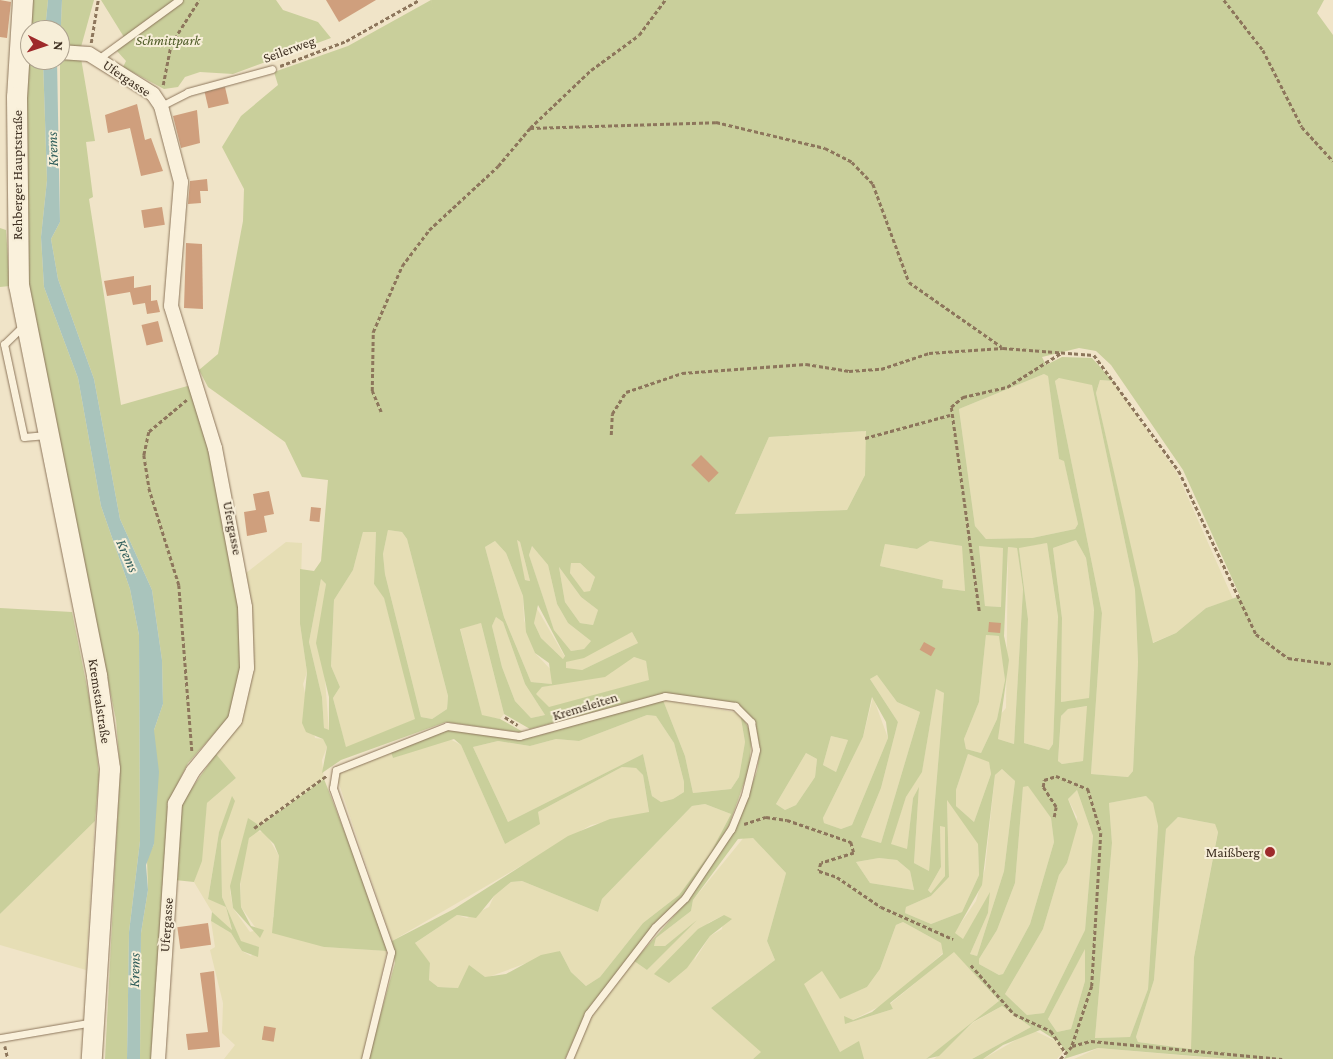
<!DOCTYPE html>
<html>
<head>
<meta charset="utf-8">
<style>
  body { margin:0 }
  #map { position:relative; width:1333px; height:1059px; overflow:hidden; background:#f0e4c8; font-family:"Crimson Pro",serif }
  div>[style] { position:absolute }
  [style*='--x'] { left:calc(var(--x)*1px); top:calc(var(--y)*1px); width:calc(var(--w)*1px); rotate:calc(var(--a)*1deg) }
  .farmland>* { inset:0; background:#e6deb5 }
  .green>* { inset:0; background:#c9cf9b }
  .water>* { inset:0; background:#a9c4bc }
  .building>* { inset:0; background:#cf9f7d; transform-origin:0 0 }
  .path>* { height:2.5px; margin-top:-1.25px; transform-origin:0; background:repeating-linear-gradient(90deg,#8d765c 0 4px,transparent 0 6.5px) }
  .roads { filter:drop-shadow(0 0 1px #8d765c) drop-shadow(0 0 1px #8d765c) }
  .service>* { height:7px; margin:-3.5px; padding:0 3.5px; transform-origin:3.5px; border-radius:3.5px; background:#faf1dc }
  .minor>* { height:14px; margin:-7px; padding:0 7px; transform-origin:7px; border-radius:7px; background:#faf1dc }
  .secondary>* { height:20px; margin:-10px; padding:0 10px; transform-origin:10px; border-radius:10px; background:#faf1dc }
  .dots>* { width:14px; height:14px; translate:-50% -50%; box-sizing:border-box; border:2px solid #f7eed8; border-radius:50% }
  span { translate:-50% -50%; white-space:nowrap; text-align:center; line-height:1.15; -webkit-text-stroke:4px #f7eed8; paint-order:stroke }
  .park-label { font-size:14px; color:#4d5a26; font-style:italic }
  .street-label { font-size:14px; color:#3d2e20 }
  .poi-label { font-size:14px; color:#3d2e20 }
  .right { translate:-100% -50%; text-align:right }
  .water-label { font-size:15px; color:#2f5d5a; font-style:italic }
  .north { position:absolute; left:20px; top:20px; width:50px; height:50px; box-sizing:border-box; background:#f7eed8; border:1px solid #ada18e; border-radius:50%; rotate:94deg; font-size:14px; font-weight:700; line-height:20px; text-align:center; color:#3d2e20 }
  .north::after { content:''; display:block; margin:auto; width:18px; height:22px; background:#9e2a2b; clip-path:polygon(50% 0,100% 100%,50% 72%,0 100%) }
</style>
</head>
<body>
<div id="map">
  <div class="farmland">
    <i style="clip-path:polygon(1044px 374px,1048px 375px,1059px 459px,1064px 460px,1078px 524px,1075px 529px,1032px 538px,986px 539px,975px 526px,959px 409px)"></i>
    <i style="clip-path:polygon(1059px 378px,1089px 381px,1092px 385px,1135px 590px,1138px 662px,1133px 771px,1128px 777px,1091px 774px,1102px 613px,1055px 381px)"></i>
    <i style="clip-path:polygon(1100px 380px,1113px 381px,1177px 473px,1233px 599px,1206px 608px,1176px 633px,1152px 643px,1096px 393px)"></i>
    <i style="clip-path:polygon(867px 431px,865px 475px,847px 510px,735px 514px,769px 437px)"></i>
    <i style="clip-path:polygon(388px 530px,402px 532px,407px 539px,448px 696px,447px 709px,432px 719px,421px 717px,385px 574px,383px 554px)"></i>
    <i style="clip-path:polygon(363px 532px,376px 532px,374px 584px,384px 597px,416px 719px,346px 748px,333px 698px,340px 687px,331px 666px,334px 600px,353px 570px)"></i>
    <i style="clip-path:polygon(517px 540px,520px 542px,530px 581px,525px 580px,514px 544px)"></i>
    <i style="clip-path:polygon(1076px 540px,1086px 558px,1094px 610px,1089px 699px,1061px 702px,1062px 618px,1053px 548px)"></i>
    <i style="clip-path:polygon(495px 541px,506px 553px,523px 596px,524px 620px,535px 653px,553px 672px,552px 684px,531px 682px,504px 617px,485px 547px)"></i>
    <i style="clip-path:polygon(930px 541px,963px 546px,965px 591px,941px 588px,943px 580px,880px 566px,885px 544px,917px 549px)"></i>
    <i style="clip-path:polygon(286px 542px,302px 543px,300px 624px,307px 672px,303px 684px,315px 738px,323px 739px,327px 747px,322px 760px,324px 779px,260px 826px,248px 819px,230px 891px,233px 908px,250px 932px,257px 930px,241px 907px,240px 874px,249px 838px,253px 831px,265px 832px,279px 856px,280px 883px,273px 917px,324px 947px,387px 951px,362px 1059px,224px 1059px,235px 1045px,222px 1033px,223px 1003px,210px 950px,215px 947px,211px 921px,231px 933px,242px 951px,251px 956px,258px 947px,241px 942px,222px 897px,221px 841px,233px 797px,219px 832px,208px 898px,226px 907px,232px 931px,212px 912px,194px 882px,201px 861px,207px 803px,236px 778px,216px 754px,240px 722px,253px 668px,246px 573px)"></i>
    <i style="clip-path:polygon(1047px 543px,1058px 618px,1053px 744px,1049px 750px,1024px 743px,1028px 619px,1019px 547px)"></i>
    <i style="clip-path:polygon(979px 545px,1003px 548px,1002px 607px,985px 606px)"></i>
    <i style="clip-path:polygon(532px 546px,548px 565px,557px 604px,568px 623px,591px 641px,584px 649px,571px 651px,554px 630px,529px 555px)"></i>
    <i style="clip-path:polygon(1008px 547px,1017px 548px,1023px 589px,1014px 744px,998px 739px,1000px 715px,1006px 708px)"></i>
    <i style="clip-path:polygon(571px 563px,580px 563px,595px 577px,590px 591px,584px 593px,570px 573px)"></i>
    <i style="clip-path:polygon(559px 567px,581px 597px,598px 610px,593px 625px,580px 623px,565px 602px)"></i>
    <i style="clip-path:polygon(321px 579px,326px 584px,321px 628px,329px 731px,324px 728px,322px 697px,309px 642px)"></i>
    <i style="clip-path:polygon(535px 605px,565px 657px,563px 659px,541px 638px,534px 623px)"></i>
    <i style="clip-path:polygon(496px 617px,503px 622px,525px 684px,545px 715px,531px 718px,515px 701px,502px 667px,492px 626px)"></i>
    <i style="clip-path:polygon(481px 623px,504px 714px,500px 719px,482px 716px,460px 628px)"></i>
    <i style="clip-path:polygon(632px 632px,638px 643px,582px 670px,566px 669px,566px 662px)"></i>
    <i style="clip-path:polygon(986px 635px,1000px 636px,1005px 680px,997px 719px,981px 753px,966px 749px,964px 739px,979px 702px)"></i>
    <i style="clip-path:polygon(634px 657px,646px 661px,650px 680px,549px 708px,535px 694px,542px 687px,611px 673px,617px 664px)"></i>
    <i style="clip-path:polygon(877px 675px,897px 702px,920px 712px,881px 843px,861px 837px,881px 788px,898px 722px,870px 679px)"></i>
    <i style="clip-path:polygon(936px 689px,944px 693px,929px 871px,914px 863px,919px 788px,913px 798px,907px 850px,890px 844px,906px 797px,922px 771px)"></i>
    <i style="clip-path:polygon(873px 697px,888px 738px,852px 825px,841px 829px,824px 823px,823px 818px,863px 737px)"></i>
    <i style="clip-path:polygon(663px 700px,740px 713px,745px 742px,739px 777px,731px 789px,693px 793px,685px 756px)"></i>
    <i style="clip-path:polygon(1088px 706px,1083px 761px,1062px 764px,1058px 761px,1061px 716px,1068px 709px)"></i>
    <i style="clip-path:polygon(647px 715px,656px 716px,674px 743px,684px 782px,684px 792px,673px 799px,661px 802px,652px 796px,643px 754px,508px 822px,473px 747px,498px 741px,530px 746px,556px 739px,579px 741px)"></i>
    <i style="clip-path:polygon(831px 736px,848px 740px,836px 772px,823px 765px)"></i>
    <i style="clip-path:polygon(448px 738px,461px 745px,505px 844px,538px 812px,622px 767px,636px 768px,643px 775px,649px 813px,591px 825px,392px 941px,337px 778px,340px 771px,390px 750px,393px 758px)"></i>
    <i style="clip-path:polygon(806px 753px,817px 759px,815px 777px,796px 805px,785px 810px,776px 804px)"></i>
    <i style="clip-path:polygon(968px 754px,989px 761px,991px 774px,974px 822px,956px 806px,956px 790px)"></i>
    <i style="clip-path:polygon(1002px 769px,1015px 781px,1004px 871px,977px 956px,970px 954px,988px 913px,990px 893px,963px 940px,954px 933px,976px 901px,985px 869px,995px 775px)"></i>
    <i style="clip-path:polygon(1028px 785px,1051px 818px,1054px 842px,1030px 924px,1003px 974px,999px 975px,979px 964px,979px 959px,997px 930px,1015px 883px,1023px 787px)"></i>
    <i style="clip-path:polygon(1077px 790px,1093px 836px,1085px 930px,1044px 1013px,1027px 1015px,1005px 994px,1043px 929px,1059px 875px,1067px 863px,1077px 817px,1068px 799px)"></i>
    <i style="clip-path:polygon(1146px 796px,1154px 803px,1158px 826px,1148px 989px,1130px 1037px,1095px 1038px,1112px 843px,1109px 803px)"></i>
    <i style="clip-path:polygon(947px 799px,978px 843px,979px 875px,962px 912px,931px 924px,905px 913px,906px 907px,931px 896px,949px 877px)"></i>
    <i style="clip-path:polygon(705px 804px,731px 814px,711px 852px,679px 895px,643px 923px,600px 977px,586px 986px,571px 972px,560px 951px,458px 988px,438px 987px,429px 980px,430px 963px,414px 944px,457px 915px,467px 918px,489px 907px,494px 896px,511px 882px,522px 881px,598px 912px,602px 899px,692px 806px)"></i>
    <i style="clip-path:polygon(1178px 817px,1215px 824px,1218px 831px,1194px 957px,1192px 1049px,1138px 1042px,1136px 1037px,1154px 980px,1166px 829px)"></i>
    <i style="clip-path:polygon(95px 821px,86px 970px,0 945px,0 914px)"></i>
    <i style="clip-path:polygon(940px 826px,945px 826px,945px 876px,932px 893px,928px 890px,941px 867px)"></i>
    <i style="clip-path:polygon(evenodd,745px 836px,753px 838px,786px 873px,767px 941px,775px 960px,711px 1008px,762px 1052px,753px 1059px,573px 1059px,591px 1017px,613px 988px,634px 961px,647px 970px,690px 926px,665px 946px,654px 946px,656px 938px,691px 911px,693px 900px,745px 836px,724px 915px,722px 929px,710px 936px,694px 961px,708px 923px,724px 915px)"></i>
    <i style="clip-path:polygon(879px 858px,897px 860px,910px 871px,914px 890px,870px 883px,856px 862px)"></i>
    <i style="clip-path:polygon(903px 922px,941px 943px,943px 953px,888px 1002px,845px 1024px,893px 1009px,890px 1004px,954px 951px,999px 1002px,926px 1059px,864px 1059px,853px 1048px,840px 1052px,803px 984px,822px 970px,840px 998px,867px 987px,880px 969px,896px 925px)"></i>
    <i style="clip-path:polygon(1085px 948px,1085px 981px,1071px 1029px,1057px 1032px,1048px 1019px)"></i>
    <i style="clip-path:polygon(1002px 1006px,1031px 1027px,972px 1059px,934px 1059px,974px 1022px)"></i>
    <i style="clip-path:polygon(1033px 1030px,1060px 1043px,1063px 1052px,1057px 1059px,983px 1059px)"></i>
    <i style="clip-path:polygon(1098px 1048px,1190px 1056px,1229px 1059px,1074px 1059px)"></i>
  </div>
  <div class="green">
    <i style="clip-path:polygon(30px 0,48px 0,45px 30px,30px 30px)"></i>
    <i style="clip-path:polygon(62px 0,94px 0,81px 47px,60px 47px)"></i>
    <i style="clip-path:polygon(101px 0,276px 0,283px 10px,318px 22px,331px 38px,233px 74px,200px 72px,185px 77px,178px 87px,164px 89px,123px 67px,126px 61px,117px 51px,127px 42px)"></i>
    <i style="clip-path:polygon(evenodd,431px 0,1324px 0,1317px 13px,1333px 35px,1333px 1059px,1229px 1059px,1098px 1048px,1064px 1059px,1067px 1054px,1060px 1043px,1040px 1030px,1003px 1045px,983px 1059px,972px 1059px,1031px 1027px,1002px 1006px,973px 1022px,939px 1056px,926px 1059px,999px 1001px,954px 952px,890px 1003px,893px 1009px,845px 1024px,844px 1016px,853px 1020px,872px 1012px,943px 954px,941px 943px,903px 922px,896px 925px,880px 969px,867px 987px,840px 999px,822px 971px,804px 984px,840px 1052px,859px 1041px,864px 1059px,753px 1059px,761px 1052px,711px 1008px,775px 960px,767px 941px,786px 873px,753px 838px,738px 839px,693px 900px,691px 911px,656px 938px,654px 946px,665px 946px,697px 920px,647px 970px,634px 961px,688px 900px,734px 832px,757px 771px,760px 750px,755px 721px,735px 703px,665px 693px,530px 729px,504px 714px,481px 623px,460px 629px,482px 715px,500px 719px,525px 733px,446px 722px,341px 760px,322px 773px,327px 747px,323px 739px,306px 732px,302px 723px,307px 672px,300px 624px,300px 569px,314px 571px,321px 561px,328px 480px,302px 477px,285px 442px,208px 387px,199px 370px,218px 354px,243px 221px,244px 189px,222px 147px,241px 116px,278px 85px,274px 72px,348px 46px,431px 0,1079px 348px,1096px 351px,1111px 365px,1183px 470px,1240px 596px,1206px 608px,1176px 633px,1153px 643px,1096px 393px,1100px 380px,1113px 381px,1092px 358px,1062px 357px,1046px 365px,1042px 357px,1079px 348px,431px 0,1044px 374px,1048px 376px,1059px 459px,1064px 461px,1078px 524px,1075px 529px,1032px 538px,986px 539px,975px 526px,959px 409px,1044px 374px,431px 0,1059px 378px,1092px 385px,1135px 590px,1138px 662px,1133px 771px,1128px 777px,1091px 774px,1102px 613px,1055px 381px,1059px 378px,431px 0,866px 431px,865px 475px,847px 510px,735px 514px,769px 437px,866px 431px,431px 0,388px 530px,402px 532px,407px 539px,448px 696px,447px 709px,432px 719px,421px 717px,385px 574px,383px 554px,388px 530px,431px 0,363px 532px,376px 532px,374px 584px,384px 598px,415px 719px,346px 747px,333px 698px,340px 687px,331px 666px,334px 600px,353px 570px,363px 532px,431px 0,517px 540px,520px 542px,530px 581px,525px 580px,517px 540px,431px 0,1076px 540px,1086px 558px,1094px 610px,1089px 698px,1061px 702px,1062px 618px,1053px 548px,1076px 540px,431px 0,495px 541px,506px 553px,523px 596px,526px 632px,535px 653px,549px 663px,552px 684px,531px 682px,504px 617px,485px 547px,495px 541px,431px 0,930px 541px,962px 546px,965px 591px,942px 588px,943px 580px,880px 566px,885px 544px,917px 549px,930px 541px,431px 0,1047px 543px,1058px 617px,1053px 744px,1049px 750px,1024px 743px,1028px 619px,1019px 548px,1047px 543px,431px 0,532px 546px,548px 565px,557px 604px,568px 623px,591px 641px,584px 649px,571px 651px,554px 630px,529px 555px,532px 546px,431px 0,979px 546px,1003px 548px,1001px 607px,985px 606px,979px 546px,431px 0,1008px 547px,1017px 548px,1023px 589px,1014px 744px,998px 739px,1009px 660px,1004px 636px,1008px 547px,431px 0,571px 563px,580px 563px,595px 577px,590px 591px,584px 592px,570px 573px,571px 563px,431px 0,559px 567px,581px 597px,598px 610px,593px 625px,580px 623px,565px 602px,559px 567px,431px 0,321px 579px,326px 584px,316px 643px,329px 697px,329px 730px,324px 728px,322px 697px,309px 642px,321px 579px,431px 0,538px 605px,565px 656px,563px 659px,541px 638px,534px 623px,538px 605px,431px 0,496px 617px,503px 622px,525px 684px,545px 715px,531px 718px,515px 701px,502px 667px,492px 626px,496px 617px,431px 0,632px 632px,638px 643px,582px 670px,566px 668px,566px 662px,584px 658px,632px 632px,431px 0,986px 635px,999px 636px,1005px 680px,997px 719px,981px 753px,966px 749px,964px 739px,979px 702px,986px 635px,431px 0,634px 657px,646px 661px,649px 680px,549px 707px,536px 694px,542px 687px,605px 677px,634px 657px,431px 0,877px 675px,897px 702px,920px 712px,881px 843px,861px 837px,881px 788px,898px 722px,870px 679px,877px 675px,431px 0,936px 689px,944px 693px,929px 871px,914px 863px,919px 787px,913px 798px,907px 849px,891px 844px,906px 797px,922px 772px,936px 689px,431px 0,872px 697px,886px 722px,888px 738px,852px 825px,841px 829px,824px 823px,823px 818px,863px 737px,872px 697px,431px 0,1087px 706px,1083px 761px,1062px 764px,1058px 761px,1061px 716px,1068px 709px,1087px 706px,431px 0,831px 736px,848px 740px,836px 772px,823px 765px,831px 736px,431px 0,806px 753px,817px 759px,815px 777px,796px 805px,785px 810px,776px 804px,806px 753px,431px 0,968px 754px,989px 762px,991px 774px,974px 822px,956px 806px,956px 790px,968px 754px,431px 0,1002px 769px,1015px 781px,1004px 871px,977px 956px,970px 954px,988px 913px,990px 892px,963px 939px,955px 933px,982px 885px,995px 775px,1002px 769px,431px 0,1028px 786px,1051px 818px,1054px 842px,1030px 924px,1003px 974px,999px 975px,979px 964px,979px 959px,997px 930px,1015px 883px,1023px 787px,1028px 786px,431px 0,1077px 790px,1093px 836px,1085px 930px,1044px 1013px,1027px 1015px,1005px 994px,1043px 929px,1059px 875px,1067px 863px,1078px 824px,1068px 799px,1077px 790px,431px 0,1146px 796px,1153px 803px,1158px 826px,1148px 989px,1130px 1037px,1095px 1038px,1112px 843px,1109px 803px,1146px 796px,431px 0,947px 800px,978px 844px,979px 875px,962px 912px,931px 924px,905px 913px,906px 907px,931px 896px,949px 877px,947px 800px,431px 0,1178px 817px,1215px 824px,1218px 832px,1194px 957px,1191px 1049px,1138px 1042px,1136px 1037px,1154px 980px,1166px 829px,1178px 817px,431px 0,940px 826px,945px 827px,945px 876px,931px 893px,928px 890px,941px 867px,940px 826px,431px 0,879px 858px,897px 860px,910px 871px,914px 890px,870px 883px,856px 862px,879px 858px,431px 0,1085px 949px,1085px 981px,1071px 1029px,1057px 1032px,1048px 1019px,1085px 949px)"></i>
    <i style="clip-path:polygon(27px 57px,43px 60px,47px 180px,41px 237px,44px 287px,78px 378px,101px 506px,130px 589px,139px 635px,140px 841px,129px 932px,127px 1059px,105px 1059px,120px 769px,116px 720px,27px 284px)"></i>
    <i style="clip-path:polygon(60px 57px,81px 58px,95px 141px,86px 142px,93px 197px,89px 199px,121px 405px,191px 385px,211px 448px,240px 607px,241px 667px,229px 717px,188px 763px,171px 797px,152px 1059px,140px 1059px,141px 933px,148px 890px,147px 859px,154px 844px,154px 730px,163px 704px,162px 660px,152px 590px,120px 519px,94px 379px,58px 279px,51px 239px,60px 222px)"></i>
    <i style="clip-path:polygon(0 228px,6px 230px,10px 286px,0 287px)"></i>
    <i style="clip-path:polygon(0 608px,72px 612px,94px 722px,99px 775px,95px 821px,0 914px)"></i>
    <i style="clip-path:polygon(evenodd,663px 700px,685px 756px,693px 793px,731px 789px,739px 777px,745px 742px,740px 713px,752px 734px,749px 769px,728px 828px,683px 896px,586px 1013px,565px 1059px,368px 1059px,395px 963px,392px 941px,454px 909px,568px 836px,610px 819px,649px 812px,643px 775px,636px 768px,622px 767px,538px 812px,540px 824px,505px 844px,461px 745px,454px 739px,393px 758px,390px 750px,448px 730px,533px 737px,663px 700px,647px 715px,656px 716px,674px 743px,684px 782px,684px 792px,673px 799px,661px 802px,652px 796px,643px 754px,508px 822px,473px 747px,498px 741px,530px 746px,556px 739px,579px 741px,647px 715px,663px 700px,705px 804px,731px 814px,711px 852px,679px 895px,643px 923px,600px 977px,586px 986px,571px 972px,560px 951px,541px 955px,506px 974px,485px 977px,469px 965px,458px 988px,438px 987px,429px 980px,430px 963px,415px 943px,457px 915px,476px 918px,494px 896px,511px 882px,522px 881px,598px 912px,602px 899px,692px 806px,705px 804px)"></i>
    <i style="clip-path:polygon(216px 754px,236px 778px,207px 803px,202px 861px,194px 882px,175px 880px,180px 805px)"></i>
    <i style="clip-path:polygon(324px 779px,375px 910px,387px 951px,324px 947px,272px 933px,279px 856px,274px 844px,260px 830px,249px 838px,240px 884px,241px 907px,251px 926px,264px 930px,260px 938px,233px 908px,230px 886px,248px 818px,260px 826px)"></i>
    <i style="clip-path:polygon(232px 796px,235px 801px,221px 841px,222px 897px,241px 941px,259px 947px,258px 957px,242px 951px,231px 933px,211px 921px,212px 912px,232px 930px,226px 907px,208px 899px,219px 832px)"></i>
    <i style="clip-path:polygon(724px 915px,732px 919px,710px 936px,687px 968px,669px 983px,654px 974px,698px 929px)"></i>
  </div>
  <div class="water">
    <i style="clip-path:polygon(48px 0,62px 0,60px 48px,60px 30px,45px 30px)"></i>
    <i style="clip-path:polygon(43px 60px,57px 60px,60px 222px,51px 239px,58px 279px,94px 379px,120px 519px,152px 590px,162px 660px,163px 704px,154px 730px,159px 772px,154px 844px,146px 865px,148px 890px,141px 933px,140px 1059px,127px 1059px,129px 932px,140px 841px,139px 635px,130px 589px,101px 506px,78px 378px,44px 287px,41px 237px,47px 180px)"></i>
  </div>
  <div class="building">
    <i style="clip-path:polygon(0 0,11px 2px,7px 38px,0 37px)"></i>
    <i style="clip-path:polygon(326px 0,376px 0,339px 22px)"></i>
    <i style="left:225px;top:87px;width:17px;height:21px;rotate:77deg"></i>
    <i style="clip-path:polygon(137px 104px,145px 140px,151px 138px,163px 171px,141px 176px,130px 128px,108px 133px,105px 115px)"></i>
    <i style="clip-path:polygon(197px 110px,200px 143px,181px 148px,173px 116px)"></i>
    <i style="clip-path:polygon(207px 179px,208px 191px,200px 191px,201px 203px,188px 204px,190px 181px)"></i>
    <i style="left:162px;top:207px;width:18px;height:21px;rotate:81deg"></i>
    <i style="clip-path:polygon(186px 243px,202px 244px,203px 309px,184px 308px)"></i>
    <i style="clip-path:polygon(134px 276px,134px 288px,151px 285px,151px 301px,157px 300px,160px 312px,147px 314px,145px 303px,133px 305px,130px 292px,107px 296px,104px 281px)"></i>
    <i style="left:158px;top:321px;width:21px;height:17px;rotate:76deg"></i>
    <i style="left:701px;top:455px;width:25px;height:14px;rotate:45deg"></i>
    <i style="clip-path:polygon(269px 491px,274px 514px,264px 516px,267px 532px,247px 536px,244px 512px,256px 510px,253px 494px)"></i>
    <i style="left:311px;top:507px;width:10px;height:14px;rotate:6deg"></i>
    <i style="left:989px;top:622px;width:12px;height:10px;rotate:5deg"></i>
    <i style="left:924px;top:642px;width:13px;height:9px;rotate:29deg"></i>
    <i style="left:208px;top:923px;width:22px;height:31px;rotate:82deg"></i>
    <i style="clip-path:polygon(214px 971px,220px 1047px,188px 1050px,186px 1034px,208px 1032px,200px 973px)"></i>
    <i style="left:264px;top:1026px;width:12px;height:14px;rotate:9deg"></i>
  </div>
  <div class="path">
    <i style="--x:1224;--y:0;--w:63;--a:52"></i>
    <i style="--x:1263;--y:50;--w:86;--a:63.1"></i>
    <i style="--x:1302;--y:127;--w:46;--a:47.6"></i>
    <i style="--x:91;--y:43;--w:44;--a:-80.8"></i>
    <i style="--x:280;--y:66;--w:71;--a:-20.7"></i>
    <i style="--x:346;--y:41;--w:84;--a:-29.3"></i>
    <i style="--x:163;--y:85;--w:42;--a:-79"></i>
    <i style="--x:171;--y:44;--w:52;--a:-57.5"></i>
    <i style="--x:530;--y:128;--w:186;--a:-1.8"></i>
    <i style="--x:716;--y:122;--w:112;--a:13.4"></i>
    <i style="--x:825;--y:148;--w:30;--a:27"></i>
    <i style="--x:852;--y:162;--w:30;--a:46"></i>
    <i style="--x:873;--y:184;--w:104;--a:69.8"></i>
    <i style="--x:909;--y:282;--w:113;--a:35"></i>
    <i style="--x:187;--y:400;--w:50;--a:139.9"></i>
    <i style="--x:149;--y:432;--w:24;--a:102"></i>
    <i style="--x:144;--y:455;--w:33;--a:81"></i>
    <i style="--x:149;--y:488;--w:102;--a:72.8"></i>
    <i style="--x:179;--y:585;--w:168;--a:85.5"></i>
    <i style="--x:381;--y:412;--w:23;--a:-113"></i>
    <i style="--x:372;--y:391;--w:59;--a:-89"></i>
    <i style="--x:373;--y:332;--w:72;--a:-66.3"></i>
    <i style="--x:402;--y:266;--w:45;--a:-53.1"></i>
    <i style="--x:429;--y:230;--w:94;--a:-42.8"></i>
    <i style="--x:498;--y:166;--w:50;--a:-49.9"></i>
    <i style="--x:530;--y:128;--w:84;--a:-43.6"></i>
    <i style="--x:591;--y:70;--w:59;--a:-36.1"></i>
    <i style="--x:639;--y:35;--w:44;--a:-53.4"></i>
    <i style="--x:611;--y:435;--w:21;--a:-87"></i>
    <i style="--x:612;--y:414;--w:26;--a:-58"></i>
    <i style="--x:626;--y:392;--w:59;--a:-18.7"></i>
    <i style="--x:682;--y:373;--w:124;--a:-4.2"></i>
    <i style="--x:806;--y:364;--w:44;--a:9.2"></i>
    <i style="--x:849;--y:371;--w:32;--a:-4"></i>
    <i style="--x:881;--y:369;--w:51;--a:-18.4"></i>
    <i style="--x:929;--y:353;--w:74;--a:-3.9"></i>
    <i style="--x:1003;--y:348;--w:91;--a:4.4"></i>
    <i style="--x:1094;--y:355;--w:144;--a:53.8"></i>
    <i style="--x:1179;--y:471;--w:180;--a:64.7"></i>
    <i style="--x:1256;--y:634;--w:40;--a:37"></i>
    <i style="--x:1288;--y:658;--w:45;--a:7.6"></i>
    <i style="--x:865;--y:438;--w:88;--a:-15.1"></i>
    <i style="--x:979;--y:611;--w:206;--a:-97.8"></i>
    <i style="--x:951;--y:407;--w:16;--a:-40"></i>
    <i style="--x:963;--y:397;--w:45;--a:-12.8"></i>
    <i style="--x:1007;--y:387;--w:64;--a:-32.2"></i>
    <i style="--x:505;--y:717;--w:15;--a:32"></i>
    <i style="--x:1054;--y:817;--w:10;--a:-79"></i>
    <i style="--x:1056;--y:807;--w:24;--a:-123"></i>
    <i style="--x:1043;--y:787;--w:7;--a:-82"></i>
    <i style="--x:1044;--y:780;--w:13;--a:-18"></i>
    <i style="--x:1056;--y:776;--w:35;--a:22"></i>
    <i style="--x:1088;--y:789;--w:46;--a:73.5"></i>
    <i style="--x:1101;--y:833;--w:153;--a:93.4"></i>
    <i style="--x:1092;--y:986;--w:63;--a:108.4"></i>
    <i style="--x:744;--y:824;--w:23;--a:-18"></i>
    <i style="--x:766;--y:817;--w:21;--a:8"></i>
    <i style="--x:787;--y:820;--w:68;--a:19"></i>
    <i style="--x:851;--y:842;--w:11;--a:75"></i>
    <i style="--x:854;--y:853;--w:34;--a:163"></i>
    <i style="--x:821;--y:863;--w:8;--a:104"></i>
    <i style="--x:819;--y:871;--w:19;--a:18"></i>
    <i style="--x:837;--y:877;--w:53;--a:34.3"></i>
    <i style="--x:881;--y:907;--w:79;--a:24"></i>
    <i style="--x:254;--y:828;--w:89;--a:-35.8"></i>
    <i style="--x:971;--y:965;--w:65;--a:48.7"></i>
    <i style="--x:1014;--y:1014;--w:41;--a:24.7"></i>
    <i style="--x:1051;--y:1031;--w:25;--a:56"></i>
    <i style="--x:5;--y:1046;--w:13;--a:77"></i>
    <i style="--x:1060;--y:1059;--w:18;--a:-47"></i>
    <i style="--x:1072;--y:1046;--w:20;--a:-15"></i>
    <i style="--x:1091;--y:1041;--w:192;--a:5.4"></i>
  </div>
  <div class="roads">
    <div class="service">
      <i style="--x:98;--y:59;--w:100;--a:-36.1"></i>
      <i style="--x:161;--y:106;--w:30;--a:-27"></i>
      <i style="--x:188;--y:92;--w:87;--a:-15.3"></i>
      <i style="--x:25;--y:324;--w:29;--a:136"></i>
      <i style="--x:4;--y:344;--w:95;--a:77.9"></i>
      <i style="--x:24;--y:437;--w:22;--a:-5"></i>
      <i style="--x:0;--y:1038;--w:95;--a:-9.7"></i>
      <i style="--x:365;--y:1059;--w:110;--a:-76.3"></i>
      <i style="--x:391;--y:952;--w:174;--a:-109.5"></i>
      <i style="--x:333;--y:788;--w:18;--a:-81"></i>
      <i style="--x:336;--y:770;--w:119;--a:-21.6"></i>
      <i style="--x:447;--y:726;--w:73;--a:7.9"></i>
      <i style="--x:519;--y:736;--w:151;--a:-15.3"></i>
      <i style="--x:665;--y:696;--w:71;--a:8.1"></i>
      <i style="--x:735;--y:706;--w:23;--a:45"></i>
      <i style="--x:751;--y:722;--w:28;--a:80"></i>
      <i style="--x:756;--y:750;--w:46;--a:103.7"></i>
      <i style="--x:745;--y:795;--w:37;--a:112"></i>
      <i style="--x:731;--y:829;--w:83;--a:123.7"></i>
      <i style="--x:685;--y:898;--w:42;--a:136"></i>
      <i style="--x:655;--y:927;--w:110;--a:127.6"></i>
      <i style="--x:588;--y:1014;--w:49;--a:112.9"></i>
    </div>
    <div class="minor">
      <i style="--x:60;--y:52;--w:29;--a:4"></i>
      <i style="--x:89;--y:54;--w:75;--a:32"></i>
      <i style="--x:153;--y:94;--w:14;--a:56"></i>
      <i style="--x:161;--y:106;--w:79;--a:75.3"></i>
      <i style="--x:181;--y:182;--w:124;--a:94.6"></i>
      <i style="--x:171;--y:306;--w:149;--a:72.8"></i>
      <i style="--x:215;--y:448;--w:162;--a:79.3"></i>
      <i style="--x:245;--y:607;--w:61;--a:88.1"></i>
      <i style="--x:247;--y:668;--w:53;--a:103"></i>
      <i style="--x:235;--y:720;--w:66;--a:129.5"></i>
      <i style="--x:193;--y:771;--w:38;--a:119"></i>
      <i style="--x:175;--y:804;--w:256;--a:93.8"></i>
    </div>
    <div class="secondary">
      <i style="--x:23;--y:0;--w:97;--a:93.5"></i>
      <i style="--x:17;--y:97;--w:188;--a:89.4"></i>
      <i style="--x:19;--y:285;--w:399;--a:78.7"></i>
      <i style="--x:97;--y:676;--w:94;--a:82"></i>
      <i style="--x:110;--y:769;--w:291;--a:93.6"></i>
    </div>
  </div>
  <div class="dots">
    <i style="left:1270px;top:852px;background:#9e2a2b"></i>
  </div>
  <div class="park-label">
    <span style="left:168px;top:40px">Schmittpark</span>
  </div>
  <div class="street-label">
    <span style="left:289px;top:49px;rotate:-20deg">Seilerweg</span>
    <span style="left:127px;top:78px;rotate:34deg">Ufergasse</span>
    <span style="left:17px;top:175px;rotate:-90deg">Rehberger Hauptstraße</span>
    <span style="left:233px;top:528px;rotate:79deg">Ufergasse</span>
    <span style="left:100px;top:701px;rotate:81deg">Kremstalstraße</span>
    <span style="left:585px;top:706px;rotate:-17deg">Kremsleiten</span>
    <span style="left:166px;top:925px;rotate:-86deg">Ufergasse</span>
  </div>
  <div class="poi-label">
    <span class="right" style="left:1260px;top:852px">Maißberg</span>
  </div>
  <div class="water-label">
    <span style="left:53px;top:149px;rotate:-92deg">Krems</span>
    <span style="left:127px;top:556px;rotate:66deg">Krems</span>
    <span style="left:135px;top:970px;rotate:-89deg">Krems</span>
  </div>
  <div class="north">N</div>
</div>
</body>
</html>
